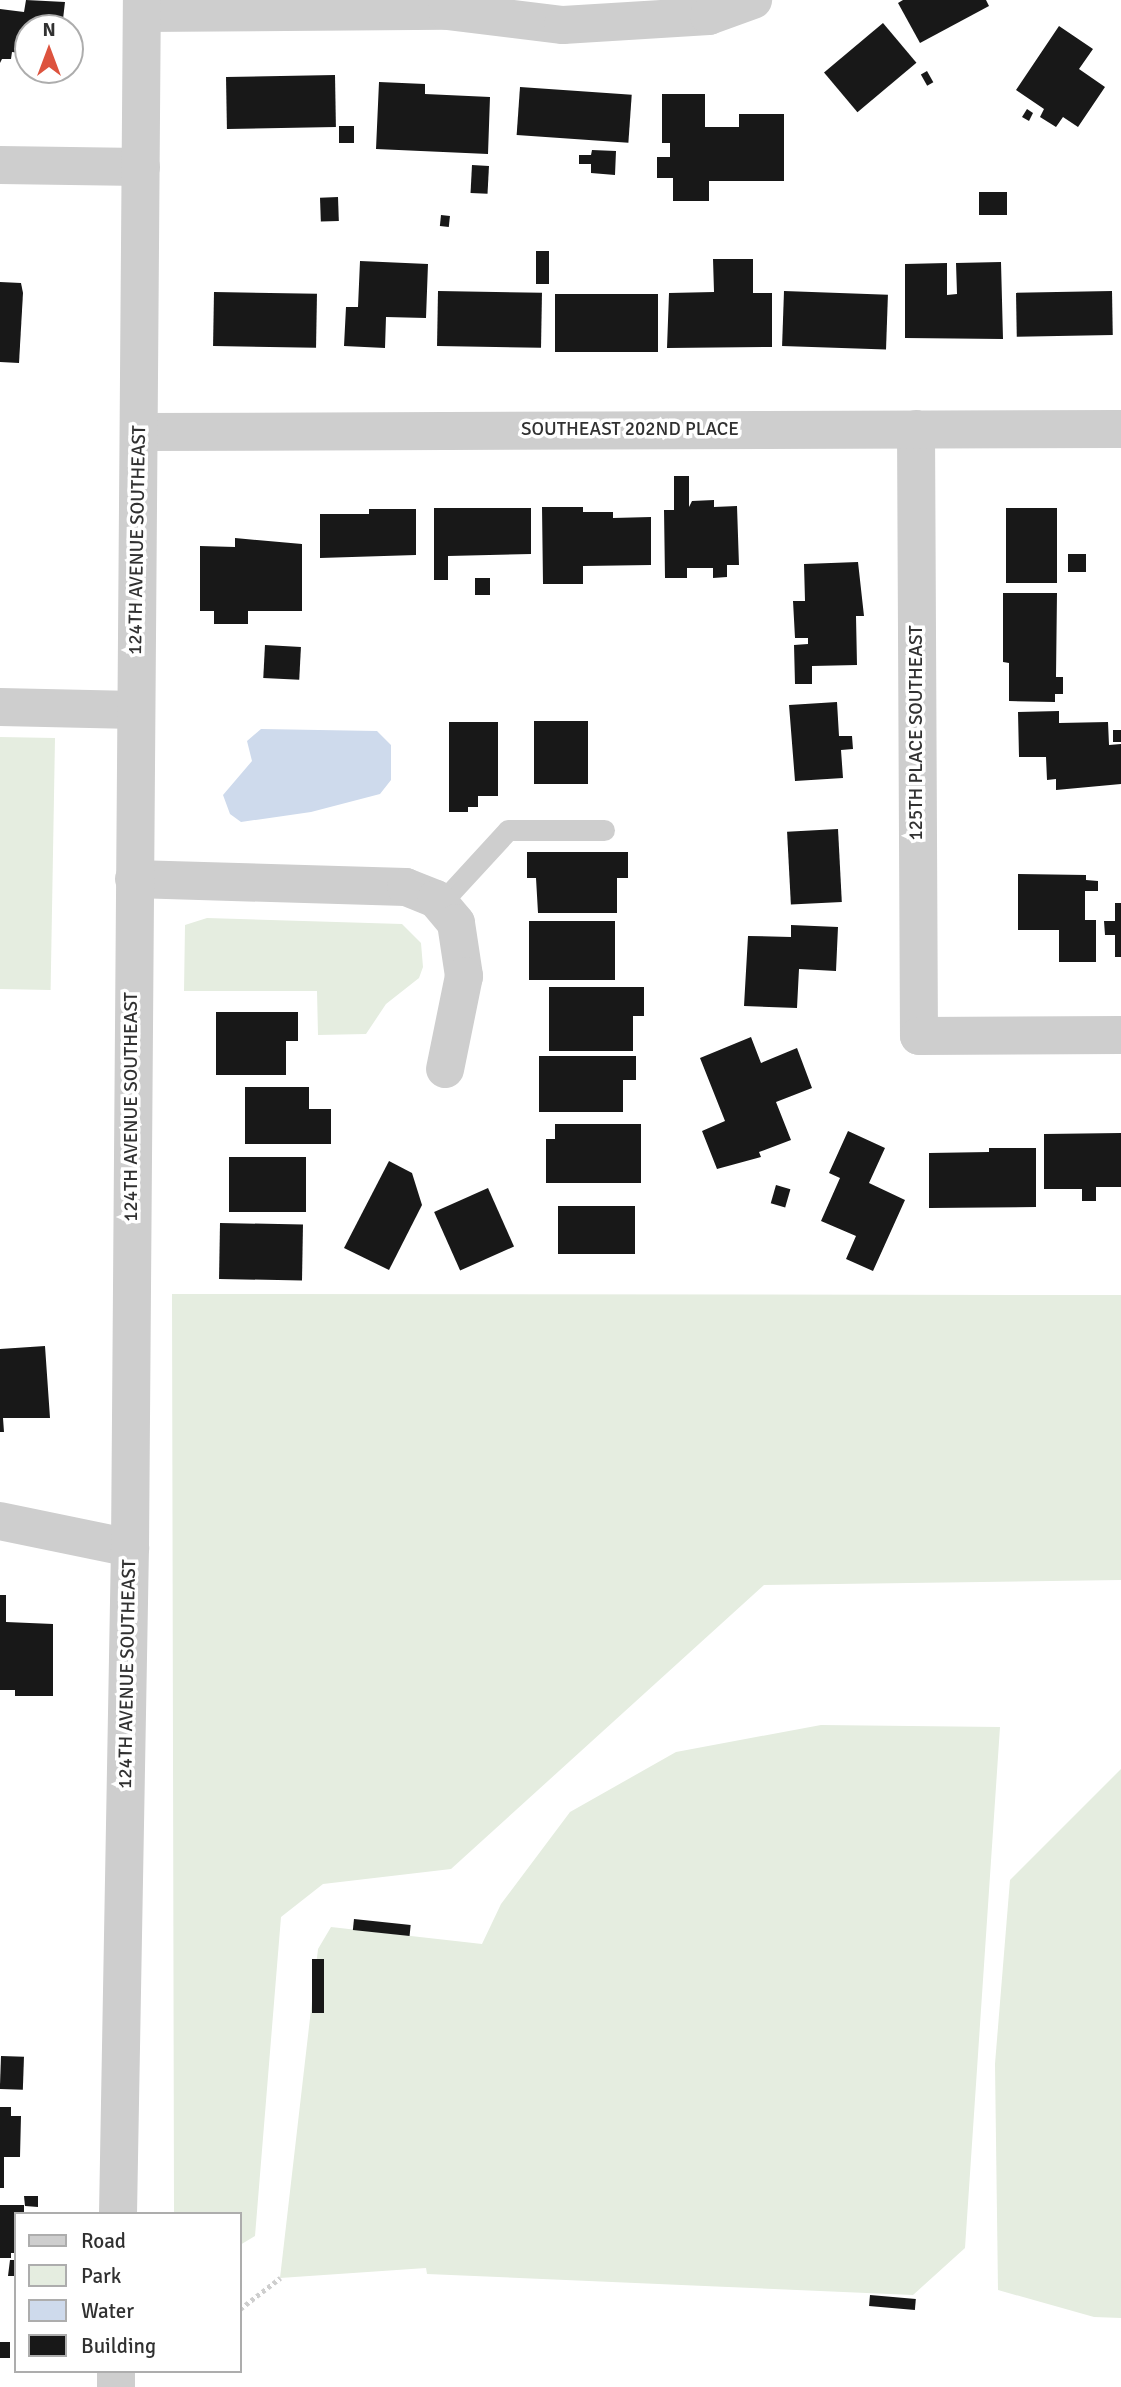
<!DOCTYPE html>
<html>
<head>
<meta charset="utf-8">
<style>
  body { margin:0 }
  #map { position:relative; width:1121px; height:2387px; overflow:hidden; background:#fff; font-family:Signika,sans-serif }
  div>[style] { position:absolute }
  [style*='--x'] { left:calc(var(--x)*1px); top:calc(var(--y)*1px); width:calc(var(--w)*1px); rotate:calc(var(--a)*1deg) }
  .green>* { inset:0; background:#e5ede0; transform-origin:0 0 }
  .water>* { inset:0; background:#cedaec }
  .building>* { inset:0; background:#181818; transform-origin:0 0 }
  .path>* { height:4.5px; margin-top:-2.25px; transform-origin:0; background:repeating-linear-gradient(90deg,#cecece 0 3.5px,transparent 0 7px) }
  .service>* { height:21px; margin:-10.5px; padding:0 10.5px; transform-origin:10.5px; border-radius:10.5px; background:#cecece }
  .minor>* { height:38px; margin:-19px; padding:0 19px; transform-origin:19px; border-radius:19px; background:#cecece }
  .tertiary>* { height:38px; margin:-19px; padding:0 19px; transform-origin:19px; border-radius:19px; background:#cecece }
  span { translate:-50% -50%; white-space:nowrap; text-align:center; line-height:1.15; -webkit-text-stroke:7px #fff; paint-order:stroke }
  .street-label { font-size:19px; color:#313131 }
  .legend { position:absolute; left:14px; top:2212px; width:228px; height:161px; box-sizing:border-box; background:#fff; border:2px solid #adadad; margin:0; padding:9px 12px; list-style:none; font-size:21px; color:#313131 }
  .legend li { display:flex; align-items:center; gap:14px; height:35px }
  .legend b { width:35px; border:2px solid #adadad }
  .north { position:absolute; left:14px; top:14px; width:70px; height:70px; box-sizing:border-box; background:#fff; border:2px solid #adadad; border-radius:50%; rotate:0deg; font-size:19px; font-weight:700; line-height:28px; text-align:center; color:#313131 }
  .north::after { content:''; display:block; margin:auto; width:24px; height:32px; background:#dd533e; clip-path:polygon(50% 0,100% 100%,50% 72%,0 100%) }
</style>
</head>
<body>
<div id="map">
  <div class="green">
    <i style="left:55px;top:738px;width:252px;height:55px;rotate:91deg"></i>
    <i style="clip-path:polygon(207px 918px,402px 924px,421px 943px,423px 967px,419px 978px,386px 1004px,366px 1034px,318px 1035px,317px 991px,184px 991px,185px 925px)"></i>
    <i style="clip-path:polygon(172px 1294px,1121px 1295px,1121px 1580px,764px 1585px,451px 1869px,323px 1884px,281px 1917px,255px 2236px,240px 2245px,240px 2214px,174px 2214px)"></i>
    <i style="clip-path:polygon(821px 1725px,1000px 1727px,965px 2248px,913px 2295px,427px 2274px,426px 2268px,280px 2278px,318px 1949px,331px 1927px,482px 1944px,501px 1904px,570px 1812px,676px 1752px)"></i>
    <i style="clip-path:polygon(1121px 1769px,1121px 2318px,1094px 2317px,998px 2290px,995px 2064px,1010px 1880px)"></i>
  </div>
  <div class="water">
    <i style="clip-path:polygon(261px 729px,377px 731px,391px 745px,391px 780px,380px 794px,311px 812px,241px 822px,230px 814px,223px 795px,252px 761px,247px 741px)"></i>
  </div>
  <div class="building">
    <i style="clip-path:polygon(26px 0,65px 2px,62px 28px,28px 28px,28px 54px,12px 52px,11px 59px,2px 59px,0 63px,0 9px,24px 12px)"></i>
    <i style="clip-path:polygon(903px 0,986px 0,989px 6px,920px 43px,898px 3px)"></i>
    <i style="left:883px;top:23px;width:52px;height:77px;rotate:50deg"></i>
    <i style="clip-path:polygon(1059px 26px,1093px 49px,1079px 69px,1105px 87px,1078px 127px,1063px 117px,1056px 127px,1040px 117px,1044px 109px,1016px 90px)"></i>
    <i style="left:927px;top:71px;width:13px;height:7px;rotate:61deg"></i>
    <i style="left:335px;top:75px;width:52px;height:109px;rotate:89deg"></i>
    <i style="clip-path:polygon(379px 82px,425px 84px,425px 94px,490px 97px,488px 154px,376px 149px)"></i>
    <i style="left:520px;top:87px;width:112px;height:48px;rotate:4deg"></i>
    <i style="clip-path:polygon(662px 94px,705px 94px,705px 127px,739px 127px,739px 114px,784px 114px,784px 181px,709px 181px,709px 201px,673px 201px,673px 178px,657px 178px,657px 157px,670px 157px,670px 143px,662px 143px)"></i>
    <i style="clip-path:polygon(1027px 109px,1033px 113px,1029px 121px,1022px 117px)"></i>
    <i style="left:339px;top:126px;width:15px;height:17px"></i>
    <i style="clip-path:polygon(592px 150px,616px 151px,615px 175px,591px 173px,591px 164px,579px 164px,579px 155px,591px 155px)"></i>
    <i style="left:472px;top:165px;width:17px;height:28px;rotate:3deg"></i>
    <i style="left:1007px;top:192px;width:23px;height:28px;rotate:90deg"></i>
    <i style="left:338px;top:197px;width:24px;height:18px;rotate:88deg"></i>
    <i style="left:441px;top:215px;width:9px;height:11px;rotate:6deg"></i>
    <i style="left:536px;top:251px;width:13px;height:33px"></i>
    <i style="clip-path:polygon(713px 259px,753px 259px,753px 293px,772px 293px,772px 347px,667px 348px,669px 293px,714px 292px)"></i>
    <i style="clip-path:polygon(360px 261px,428px 264px,426px 318px,386px 317px,385px 348px,344px 346px,346px 307px,358px 307px)"></i>
    <i style="clip-path:polygon(1001px 262px,1003px 339px,905px 338px,905px 264px,947px 263px,947px 295px,957px 294px,956px 263px)"></i>
    <i style="clip-path:polygon(0 282px,21px 283px,23px 293px,19px 363px,0 362px)"></i>
    <i style="left:438px;top:291px;width:104px;height:55px;rotate:1deg"></i>
    <i style="left:784px;top:291px;width:104px;height:55px;rotate:2deg"></i>
    <i style="left:1112px;top:291px;width:44px;height:96px;rotate:89deg"></i>
    <i style="left:214px;top:292px;width:103px;height:54px;rotate:1deg"></i>
    <i style="left:555px;top:294px;width:103px;height:58px"></i>
    <i style="clip-path:polygon(674px 476px,689px 476px,689px 507px,692px 501px,714px 500px,714px 507px,737px 506px,739px 565px,727px 565px,727px 577px,713px 578px,713px 568px,687px 568px,687px 578px,665px 578px,664px 510px,674px 510px)"></i>
    <i style="clip-path:polygon(542px 507px,583px 507px,583px 512px,613px 512px,613px 518px,651px 517px,651px 565px,583px 566px,583px 584px,543px 584px)"></i>
    <i style="clip-path:polygon(434px 508px,531px 508px,531px 554px,448px 556px,448px 580px,434px 580px)"></i>
    <i style="left:1006px;top:508px;width:51px;height:75px"></i>
    <i style="clip-path:polygon(369px 509px,416px 509px,416px 555px,320px 558px,320px 514px,369px 514px)"></i>
    <i style="clip-path:polygon(235px 538px,302px 544px,302px 611px,248px 611px,248px 624px,214px 624px,214px 611px,200px 611px,200px 546px,235px 547px)"></i>
    <i style="left:1068px;top:554px;width:18px;height:18px"></i>
    <i style="clip-path:polygon(858px 562px,864px 616px,856px 616px,857px 665px,812px 666px,812px 684px,795px 684px,794px 645px,808px 644px,808px 638px,795px 638px,793px 601px,805px 601px,804px 564px)"></i>
    <i style="left:475px;top:578px;width:15px;height:17px"></i>
    <i style="clip-path:polygon(1003px 593px,1057px 593px,1056px 677px,1063px 677px,1063px 694px,1055px 694px,1055px 702px,1009px 701px,1009px 663px,1003px 662px)"></i>
    <i style="left:265px;top:645px;width:36px;height:33px;rotate:3deg"></i>
    <i style="clip-path:polygon(837px 702px,839px 736px,852px 736px,853px 749px,841px 750px,843px 778px,795px 781px,789px 705px)"></i>
    <i style="clip-path:polygon(1059px 711px,1059px 723px,1108px 722px,1109px 745px,1121px 744px,1121px 784px,1056px 790px,1056px 779px,1047px 780px,1046px 757px,1019px 757px,1018px 712px)"></i>
    <i style="left:534px;top:721px;width:54px;height:63px"></i>
    <i style="clip-path:polygon(449px 722px,498px 722px,498px 796px,478px 796px,478px 807px,468px 807px,468px 812px,449px 812px)"></i>
    <i style="left:1113px;top:730px;width:8px;height:12px"></i>
    <i style="left:838px;top:829px;width:73px;height:51px;rotate:87deg"></i>
    <i style="clip-path:polygon(527px 852px,628px 852px,628px 878px,617px 878px,617px 913px,538px 913px,536px 878px,527px 878px)"></i>
    <i style="clip-path:polygon(1018px 874px,1086px 875px,1086px 880px,1098px 881px,1098px 891px,1085px 891px,1085px 920px,1096px 920px,1096px 962px,1059px 962px,1059px 930px,1018px 930px)"></i>
    <i style="clip-path:polygon(1115px 903px,1121px 903px,1121px 957px,1115px 957px,1115px 935px,1105px 935px,1104px 921px,1115px 921px)"></i>
    <i style="left:529px;top:921px;width:86px;height:59px"></i>
    <i style="clip-path:polygon(791px 925px,838px 927px,836px 971px,799px 969px,797px 1008px,744px 1006px,748px 936px,791px 937px)"></i>
    <i style="clip-path:polygon(549px 987px,644px 987px,644px 1016px,633px 1016px,633px 1051px,549px 1051px)"></i>
    <i style="clip-path:polygon(216px 1012px,298px 1012px,298px 1041px,286px 1041px,286px 1075px,216px 1075px)"></i>
    <i style="clip-path:polygon(751px 1037px,761px 1063px,797px 1048px,812px 1088px,776px 1102px,791px 1140px,759px 1152px,761px 1157px,717px 1169px,702px 1131px,725px 1121px,700px 1058px)"></i>
    <i style="clip-path:polygon(539px 1056px,636px 1056px,636px 1080px,623px 1080px,623px 1112px,539px 1112px)"></i>
    <i style="clip-path:polygon(245px 1087px,309px 1087px,309px 1109px,331px 1109px,331px 1144px,245px 1144px)"></i>
    <i style="clip-path:polygon(555px 1124px,641px 1124px,641px 1183px,546px 1183px,546px 1139px,555px 1139px)"></i>
    <i style="clip-path:polygon(848px 1131px,885px 1148px,869px 1183px,905px 1200px,873px 1271px,846px 1259px,856px 1236px,821px 1221px,840px 1178px,829px 1173px)"></i>
    <i style="clip-path:polygon(1121px 1133px,1121px 1187px,1096px 1187px,1096px 1201px,1082px 1201px,1082px 1189px,1044px 1189px,1044px 1134px)"></i>
    <i style="clip-path:polygon(989px 1148px,1036px 1148px,1036px 1207px,929px 1208px,929px 1153px,989px 1152px)"></i>
    <i style="left:229px;top:1157px;width:77px;height:55px"></i>
    <i style="clip-path:polygon(389px 1161px,412px 1173px,422px 1205px,389px 1270px,344px 1248px)"></i>
    <i style="left:776px;top:1185px;width:15px;height:19px;rotate:16deg"></i>
    <i style="left:488px;top:1188px;width:64px;height:59px;rotate:66deg"></i>
    <i style="left:558px;top:1206px;width:77px;height:48px"></i>
    <i style="left:220px;top:1223px;width:83px;height:56px;rotate:1deg"></i>
    <i style="clip-path:polygon(45px 1346px,50px 1418px,3px 1418px,4px 1432px,0 1432px,0 1349px)"></i>
    <i style="clip-path:polygon(0 1595px,6px 1595px,6px 1622px,53px 1624px,53px 1696px,15px 1696px,15px 1690px,0 1690px)"></i>
    <i style="left:354px;top:1919px;width:57px;height:11px;rotate:6deg"></i>
    <i style="left:312px;top:1959px;width:12px;height:54px"></i>
    <i style="left:1px;top:2056px;width:23px;height:33px;rotate:2deg"></i>
    <i style="clip-path:polygon(0 2107px,11px 2107px,11px 2116px,21px 2116px,20px 2157px,4px 2157px,4px 2188px,0 2188px)"></i>
    <i style="clip-path:polygon(24px 2196px,38px 2196px,38px 2207px,25px 2206px)"></i>
    <i style="clip-path:polygon(0 2205px,24px 2205px,24px 2214px,16px 2214px,16px 2253px,11px 2253px,11px 2258px,0 2258px)"></i>
    <i style="clip-path:polygon(10px 2260px,16px 2260px,16px 2276px,8px 2276px)"></i>
    <i style="left:870px;top:2295px;width:46px;height:11px;rotate:5deg"></i>
    <i style="left:0;top:2342px;width:10px;height:16px"></i>
  </div>
  <div class="path">
    <i style="--x:240;--y:2309;--w:51;--a:-37.8"></i>
  </div>
  <div class="service">
    <i style="--x:440;--y:904;--w:100;--a:-47.4"></i>
    <i style="--x:508;--y:830;--w:96;--a:0"></i>
  </div>
  <div class="minor">
    <i style="--x:142;--y:13;--w:305;--a:-0.4"></i>
    <i style="--x:447;--y:11;--w:117;--a:6.9"></i>
    <i style="--x:563;--y:25;--w:146;--a:-3.5"></i>
    <i style="--x:709;--y:16;--w:47;--a:-20"></i>
    <i style="--x:0;--y:165;--w:141;--a:0.8"></i>
    <i style="--x:916;--y:429;--w:607;--a:89.72"></i>
    <i style="--x:919;--y:1036;--w:202;--a:-0.3"></i>
    <i style="--x:140;--y:432;--w:981;--a:-0.18"></i>
    <i style="--x:0;--y:707;--w:135;--a:1.3"></i>
    <i style="--x:134;--y:879;--w:272;--a:1.7"></i>
    <i style="--x:406;--y:887;--w:32;--a:22"></i>
    <i style="--x:436;--y:899;--w:31;--a:50"></i>
    <i style="--x:456;--y:923;--w:54;--a:81.4"></i>
    <i style="--x:464;--y:976;--w:95;--a:101.5"></i>
    <i style="--x:0;--y:1521;--w:133;--a:11.7"></i>
  </div>
  <div class="tertiary">
    <i style="--x:118;--y:2214;--w:666;--a:-88.97"></i>
    <i style="--x:130;--y:1548;--w:1548;--a:-89.56"></i>
    <i style="--x:116;--y:2387;--w:16;--a:-90"></i>
  </div>
  <div class="street-label">
    <span style="left:630px;top:430px">SOUTHEAST 202ND PLACE</span>
    <span style="left:138px;top:540px;rotate:-89deg">124TH AVENUE SOUTHEAST</span>
    <span style="left:917px;top:733px;rotate:-90deg">125TH PLACE SOUTHEAST</span>
    <span style="left:132px;top:1107px;rotate:-90deg">124TH AVENUE SOUTHEAST</span>
    <span style="left:128px;top:1674px;rotate:-89deg">124TH AVENUE SOUTHEAST</span>
  </div>
  <ul class="legend">
  <li><b style="height:9px;background:#cecece"></b>Road</li>
  <li><b style="height:19px;background:#e5ede0"></b>Park</li>
  <li><b style="height:19px;background:#cedaec"></b>Water</li>
  <li><b style="height:19px;background:#181818"></b>Building</li>
  </ul>
  <div class="north">N</div>
</div>
</body>
</html>
